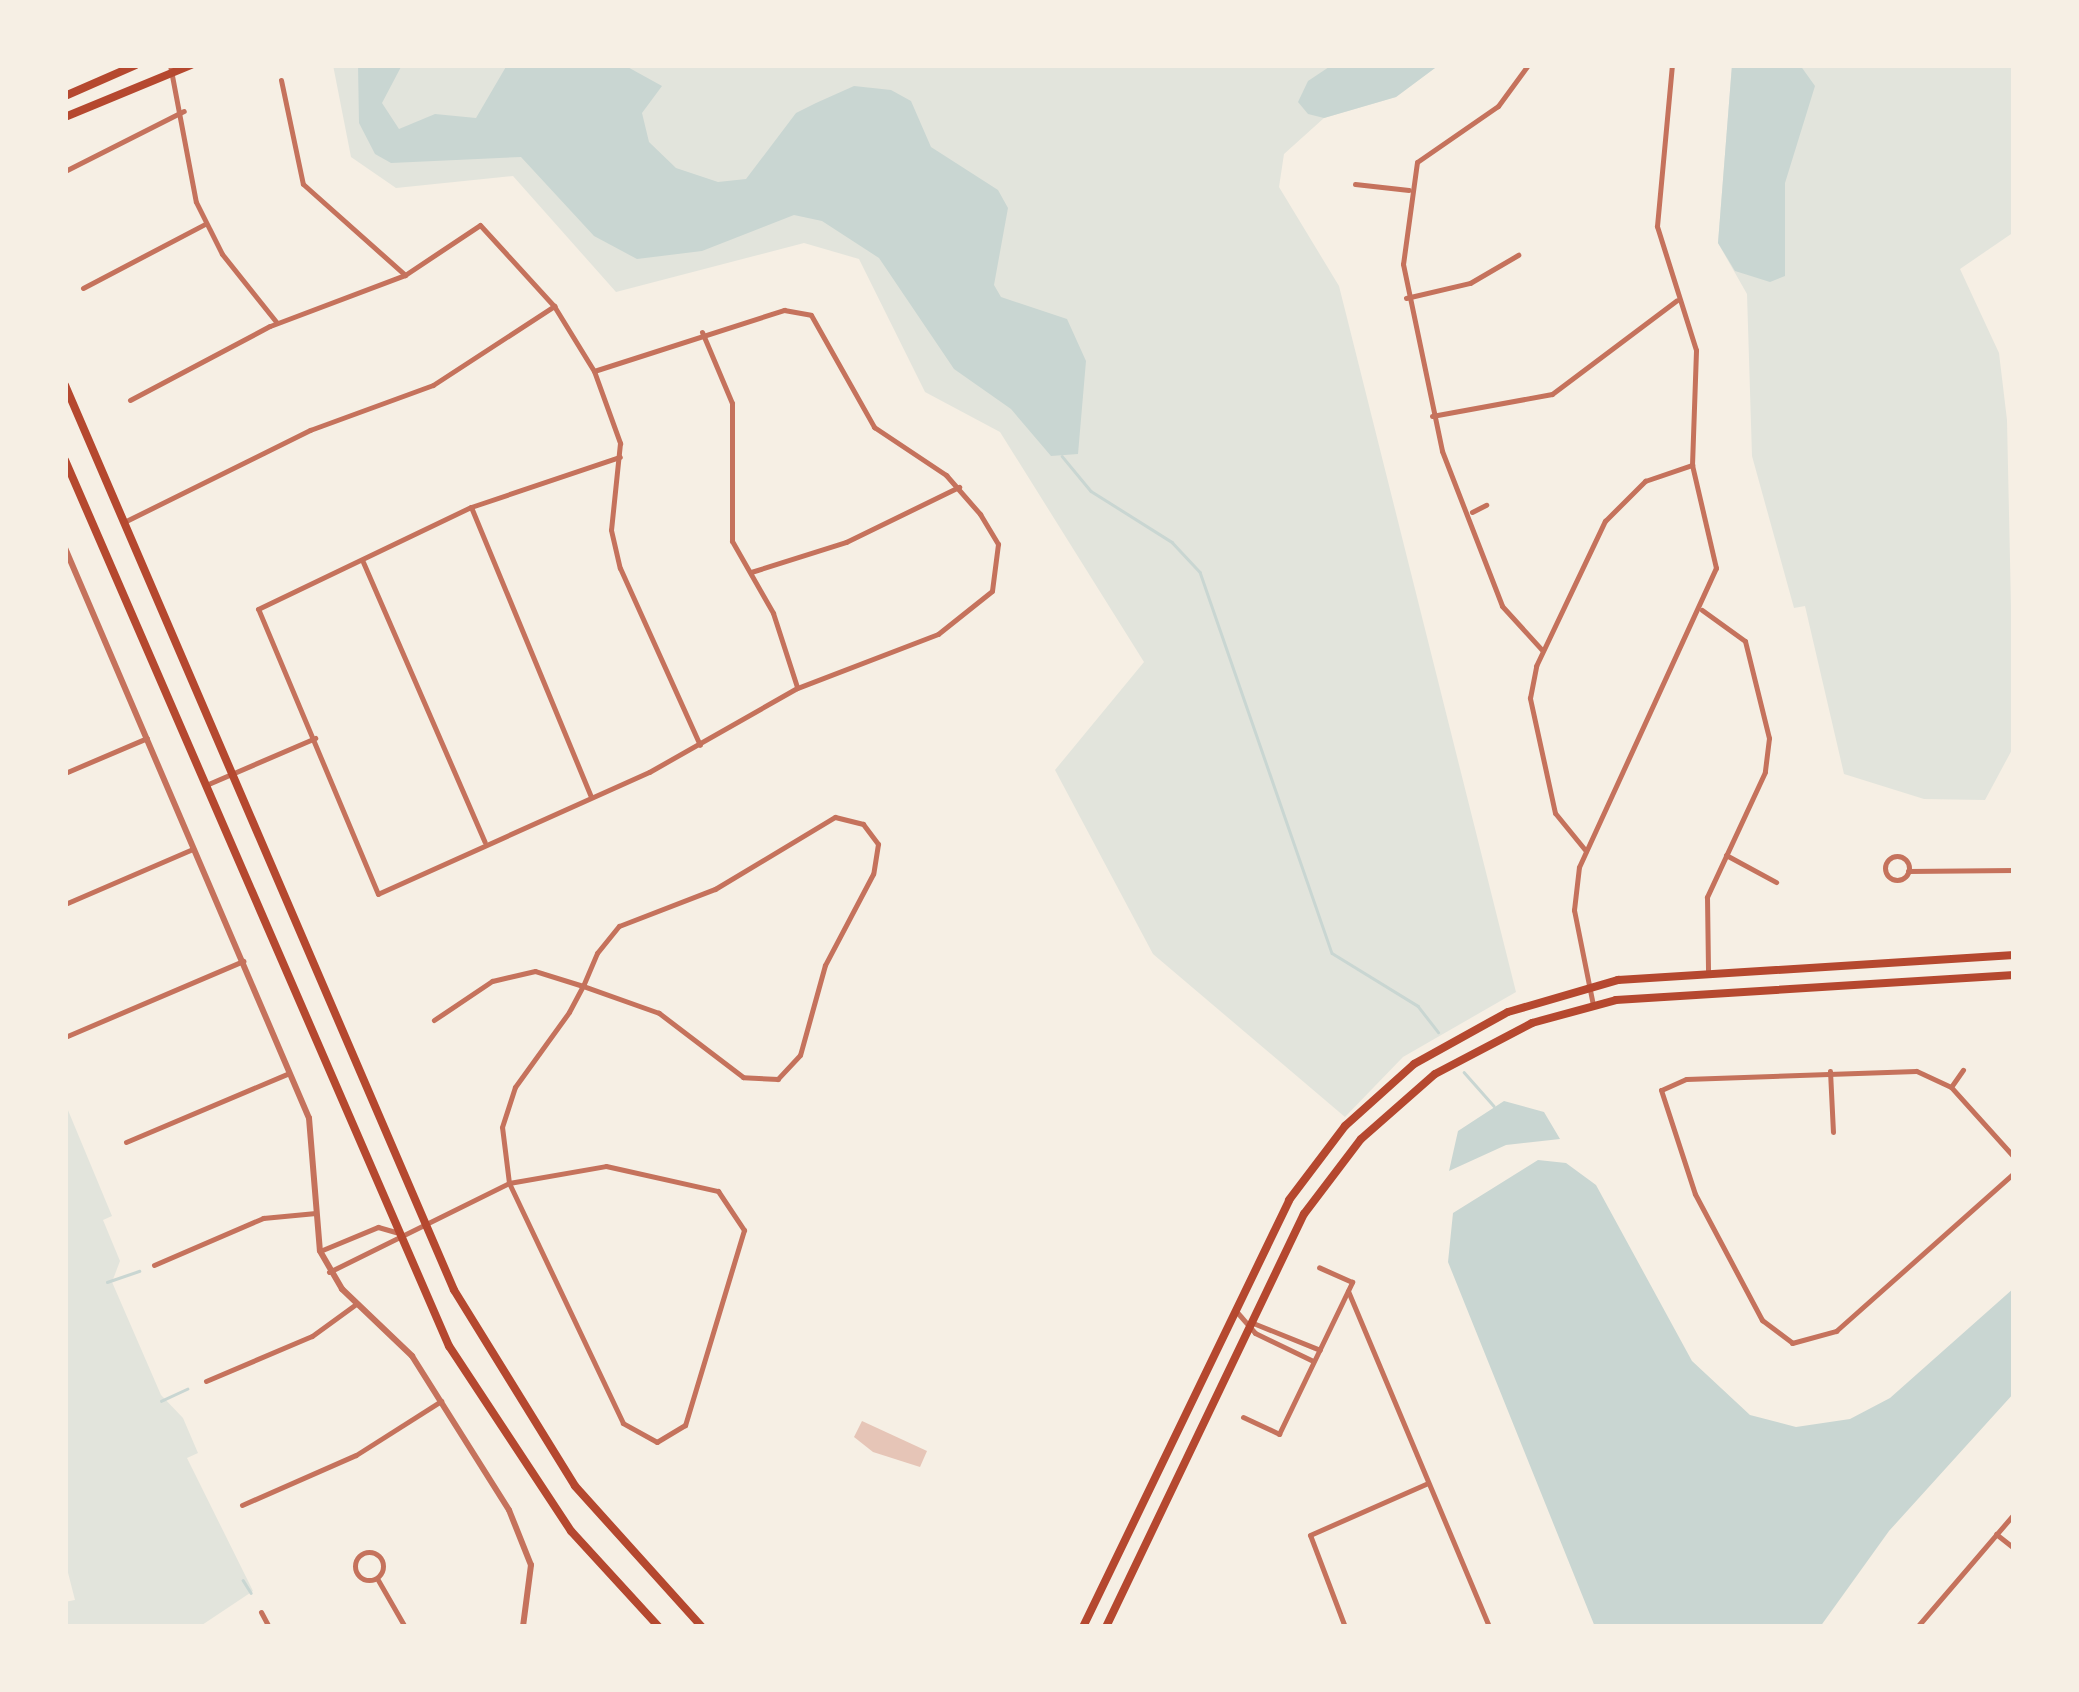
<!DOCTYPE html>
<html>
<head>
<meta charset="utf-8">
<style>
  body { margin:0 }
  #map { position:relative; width:2079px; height:1692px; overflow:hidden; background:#f6efe4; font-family:"Titillium Web",sans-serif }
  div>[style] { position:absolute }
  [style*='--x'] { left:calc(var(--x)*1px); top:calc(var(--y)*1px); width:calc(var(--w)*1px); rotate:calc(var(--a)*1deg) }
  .green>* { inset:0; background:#e2e4dc }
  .water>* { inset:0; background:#c9d6d2 }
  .stream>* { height:2.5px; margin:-1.25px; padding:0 1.25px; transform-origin:1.25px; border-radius:1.25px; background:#c9d6d2 }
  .building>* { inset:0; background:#e6c5b7 }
  .minor>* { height:5px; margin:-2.5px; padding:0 2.5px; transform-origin:2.5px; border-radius:2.5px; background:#c5725c }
  .minor>.ring { margin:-2.5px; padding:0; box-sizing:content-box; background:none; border:5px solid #c5725c; border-radius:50% }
  .tertiary>* { height:6px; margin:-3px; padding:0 3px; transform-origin:3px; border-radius:3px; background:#c5725c }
  .secondary>* { height:8px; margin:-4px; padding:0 4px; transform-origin:4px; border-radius:4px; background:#b5482f }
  span { translate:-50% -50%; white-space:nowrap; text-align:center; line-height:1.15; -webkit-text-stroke:10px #f6efe4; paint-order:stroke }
  .frame { position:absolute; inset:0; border:68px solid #f6efe4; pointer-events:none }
</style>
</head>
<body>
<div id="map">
  <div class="green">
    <i style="clip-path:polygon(333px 65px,1439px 65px,1396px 97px,1324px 118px,1284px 154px,1279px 187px,1339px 286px,1516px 992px,1403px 1057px,1345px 1117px,1153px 954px,1055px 770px,1144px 662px,1000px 432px,925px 392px,859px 259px,804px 243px,616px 292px,513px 176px,396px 188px,351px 157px)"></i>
    <i style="clip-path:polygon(1732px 65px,2014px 65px,2014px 232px,1960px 269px,1999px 353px,2007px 420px,2014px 746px,1985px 800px,1924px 799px,1844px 774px,1805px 606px,1794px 608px,1752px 456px,1747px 294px,1718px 243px)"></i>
    <i style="clip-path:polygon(65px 1103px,112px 1216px,103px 1220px,120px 1261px,112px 1282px,161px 1395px,183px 1418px,198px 1453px,187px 1458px,253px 1591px,199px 1627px,65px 1627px,65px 1602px,75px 1600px,65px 1561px)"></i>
  </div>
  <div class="water">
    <i style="clip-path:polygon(358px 65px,402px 65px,382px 103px,399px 129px,435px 114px,476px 118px,507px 65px,624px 65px,662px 86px,642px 113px,649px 142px,676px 168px,718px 182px,746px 179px,796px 113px,816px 103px,854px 86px,891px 90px,911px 101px,931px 147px,998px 190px,1008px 208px,994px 285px,1001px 297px,1067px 319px,1086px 361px,1078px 454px,1051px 456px,1011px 409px,954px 369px,879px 258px,822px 221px,794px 215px,702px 251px,637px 259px,594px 236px,521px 157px,391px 163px,375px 154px,359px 123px)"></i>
    <i style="clip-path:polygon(1332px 65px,1439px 65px,1396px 97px,1324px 118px,1308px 114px,1298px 102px,1308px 81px)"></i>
    <i style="clip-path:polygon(1732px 65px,1800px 65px,1815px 86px,1785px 183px,1785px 276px,1770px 282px,1735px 271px,1718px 243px)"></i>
    <i style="clip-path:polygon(1504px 1101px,1544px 1112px,1560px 1139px,1506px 1145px,1449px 1171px,1458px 1131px)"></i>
    <i style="clip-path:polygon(1538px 1160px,1566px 1163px,1596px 1185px,1692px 1361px,1750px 1415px,1796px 1427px,1850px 1419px,1890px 1398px,2014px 1288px,2014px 1393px,1889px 1531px,1820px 1627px,1595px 1627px,1448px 1262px,1453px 1213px)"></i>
  </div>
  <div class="stream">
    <i style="--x:1062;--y:456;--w:45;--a:50.4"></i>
    <i style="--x:1091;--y:491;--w:96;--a:32.2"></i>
    <i style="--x:1172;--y:542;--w:41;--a:47"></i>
    <i style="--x:1200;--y:572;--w:403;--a:70.9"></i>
    <i style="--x:1332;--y:953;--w:101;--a:31.6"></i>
    <i style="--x:1418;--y:1006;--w:33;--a:52"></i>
    <i style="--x:1464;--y:1072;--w:45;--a:48.6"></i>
    <i style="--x:107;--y:1282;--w:34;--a:-19"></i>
    <i style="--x:161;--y:1401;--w:29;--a:-25"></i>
    <i style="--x:243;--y:1580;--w:15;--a:58"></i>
  </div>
  <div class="building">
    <i style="clip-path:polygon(862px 1421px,927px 1451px,920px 1467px,873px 1452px,854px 1437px)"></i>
  </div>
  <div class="minor">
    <i style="--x:170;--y:65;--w:139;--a:79.3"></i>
    <i style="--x:196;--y:202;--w:58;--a:63.4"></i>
    <i style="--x:222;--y:254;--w:88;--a:51.4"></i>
    <i style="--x:1528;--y:65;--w:51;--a:126.2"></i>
    <i style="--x:1498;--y:106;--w:98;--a:145.3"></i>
    <i style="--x:1417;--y:162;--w:103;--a:97.8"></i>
    <i style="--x:1403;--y:264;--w:191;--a:78.2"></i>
    <i style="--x:1442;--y:451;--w:166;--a:68.8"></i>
    <i style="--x:1502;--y:606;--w:59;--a:47.7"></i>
    <i style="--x:281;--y:80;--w:106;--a:78.1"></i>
    <i style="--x:303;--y:184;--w:137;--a:41.7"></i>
    <i style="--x:65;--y:171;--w:133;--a:-26.8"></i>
    <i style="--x:1355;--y:184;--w:54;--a:6.3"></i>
    <i style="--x:83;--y:288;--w:138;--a:-27.7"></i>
    <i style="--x:1406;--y:298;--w:66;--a:-13.2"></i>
    <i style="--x:1470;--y:283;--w:56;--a:-30.3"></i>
    <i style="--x:702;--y:332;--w:77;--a:67.1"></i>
    <i style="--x:732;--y:403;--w:138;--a:90"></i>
    <i style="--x:732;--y:541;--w:83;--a:60.3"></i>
    <i style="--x:773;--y:613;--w:78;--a:72"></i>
    <i style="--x:594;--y:371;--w:200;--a:-17.8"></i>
    <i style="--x:784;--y:310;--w:27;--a:10"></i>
    <i style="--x:811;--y:315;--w:129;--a:60.6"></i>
    <i style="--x:874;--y:427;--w:87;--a:33.7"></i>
    <i style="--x:946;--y:475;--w:52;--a:48.9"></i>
    <i style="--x:980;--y:514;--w:35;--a:59"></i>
    <i style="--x:998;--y:544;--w:47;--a:97.3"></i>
    <i style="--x:992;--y:591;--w:69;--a:141.5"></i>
    <i style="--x:938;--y:634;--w:151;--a:159"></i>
    <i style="--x:797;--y:688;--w:170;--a:150.4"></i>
    <i style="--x:649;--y:772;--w:297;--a:155.8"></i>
    <i style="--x:378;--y:894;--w:309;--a:-112.8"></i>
    <i style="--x:258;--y:609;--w:236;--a:-25.6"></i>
    <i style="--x:471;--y:507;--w:157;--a:-18.6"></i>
    <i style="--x:130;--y:400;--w:158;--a:-27.9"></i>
    <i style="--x:270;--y:326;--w:144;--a:-20.7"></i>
    <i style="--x:405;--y:275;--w:90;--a:-33.7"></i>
    <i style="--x:480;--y:225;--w:110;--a:47.6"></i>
    <i style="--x:554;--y:306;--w:76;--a:58.4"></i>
    <i style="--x:594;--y:371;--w:77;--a:70.1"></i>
    <i style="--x:620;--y:443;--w:87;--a:95.9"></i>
    <i style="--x:611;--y:530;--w:39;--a:77"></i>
    <i style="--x:620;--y:568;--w:194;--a:65.7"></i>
    <i style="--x:1432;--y:416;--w:122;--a:-10.4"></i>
    <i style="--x:1552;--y:394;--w:156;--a:-36.9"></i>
    <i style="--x:471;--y:507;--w:313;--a:67.5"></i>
    <i style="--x:1472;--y:512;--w:16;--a:-27"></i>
    <i style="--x:124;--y:522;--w:208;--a:-26.3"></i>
    <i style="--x:310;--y:430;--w:131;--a:-20.1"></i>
    <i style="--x:433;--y:385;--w:145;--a:-33.1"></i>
    <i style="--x:363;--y:562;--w:305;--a:66.5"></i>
    <i style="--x:751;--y:572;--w:100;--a:-17.5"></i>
    <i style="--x:846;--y:542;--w:126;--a:-26"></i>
    <i style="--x:1702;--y:610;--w:53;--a:35.8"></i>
    <i style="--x:1745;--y:641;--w:100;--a:76.1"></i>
    <i style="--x:1769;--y:738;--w:34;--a:97"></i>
    <i style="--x:1765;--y:772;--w:138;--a:114.9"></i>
    <i style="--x:1707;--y:897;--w:75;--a:89.2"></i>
    <i style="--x:65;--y:773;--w:89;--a:-23.1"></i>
    <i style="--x:206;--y:785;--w:119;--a:-23.3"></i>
    <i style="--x:1586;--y:851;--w:49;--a:-129.2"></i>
    <i style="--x:1555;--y:813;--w:118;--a:-102.3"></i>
    <i style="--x:1530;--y:698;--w:33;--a:-79"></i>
    <i style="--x:1536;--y:666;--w:161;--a:-64.6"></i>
    <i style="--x:1605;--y:521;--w:57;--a:-45"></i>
    <i style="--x:1645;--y:481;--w:50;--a:-18.8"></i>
    <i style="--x:1726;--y:855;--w:57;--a:28.4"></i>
    <i class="ring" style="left:1885px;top:856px;width:19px;height:19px"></i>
    <i style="--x:1908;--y:871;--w:106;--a:-0.5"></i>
    <i style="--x:65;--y:904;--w:139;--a:-23.3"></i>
    <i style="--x:1593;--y:1005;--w:97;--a:-101.3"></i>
    <i style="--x:1574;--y:910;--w:43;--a:-83.4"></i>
    <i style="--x:1579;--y:867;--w:329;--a:-65.4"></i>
    <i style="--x:1716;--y:568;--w:106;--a:-103.1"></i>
    <i style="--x:1692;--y:465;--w:115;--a:-88"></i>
    <i style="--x:1696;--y:350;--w:130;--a:-107.5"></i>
    <i style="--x:1657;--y:226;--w:162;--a:-84.7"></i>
    <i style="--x:65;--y:1037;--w:194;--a:-23.1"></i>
    <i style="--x:1830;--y:1071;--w:61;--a:87.2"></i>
    <i style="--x:1951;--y:1087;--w:21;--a:-55"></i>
    <i style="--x:126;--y:1142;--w:177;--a:-22.9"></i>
    <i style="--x:2014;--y:1157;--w:94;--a:-132"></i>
    <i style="--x:1951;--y:1087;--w:38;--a:-155"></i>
    <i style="--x:1916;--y:1071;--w:230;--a:178"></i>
    <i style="--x:1686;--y:1079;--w:27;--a:156"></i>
    <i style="--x:1661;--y:1090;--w:109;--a:71.9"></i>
    <i style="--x:1695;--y:1194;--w:143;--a:62"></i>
    <i style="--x:1762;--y:1320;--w:38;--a:37"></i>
    <i style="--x:1792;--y:1343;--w:46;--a:-15.3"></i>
    <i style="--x:1836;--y:1331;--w:238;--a:-41.6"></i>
    <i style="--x:606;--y:1166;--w:115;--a:12.6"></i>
    <i style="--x:718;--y:1191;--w:47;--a:56.3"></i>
    <i style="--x:744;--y:1230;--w:204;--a:106.8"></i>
    <i style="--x:685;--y:1425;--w:33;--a:149"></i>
    <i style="--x:657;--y:1442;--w:39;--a:-151"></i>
    <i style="--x:623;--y:1423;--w:266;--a:-115.4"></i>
    <i style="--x:509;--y:1183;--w:98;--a:-9.9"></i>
    <i style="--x:320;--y:1251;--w:63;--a:-22.5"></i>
    <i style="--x:378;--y:1227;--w:19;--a:16"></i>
    <i style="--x:154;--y:1265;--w:119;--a:-23.3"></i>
    <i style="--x:263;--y:1218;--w:53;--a:-5.4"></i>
    <i style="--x:329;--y:1272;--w:201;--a:-26.3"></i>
    <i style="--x:509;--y:1183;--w:56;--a:-97.1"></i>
    <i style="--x:502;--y:1127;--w:42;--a:-72"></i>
    <i style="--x:515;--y:1087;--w:92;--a:-54.2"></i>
    <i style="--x:569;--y:1012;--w:30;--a:-62"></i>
    <i style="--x:583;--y:986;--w:36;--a:-67"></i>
    <i style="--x:597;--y:953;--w:35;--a:-51"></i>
    <i style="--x:619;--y:926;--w:103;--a:-21.1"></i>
    <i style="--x:715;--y:889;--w:140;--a:-31"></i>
    <i style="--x:835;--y:817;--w:29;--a:14"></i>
    <i style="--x:863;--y:824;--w:25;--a:53"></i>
    <i style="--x:878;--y:844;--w:30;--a:99"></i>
    <i style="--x:873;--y:874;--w:103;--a:117.8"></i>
    <i style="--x:825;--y:965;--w:93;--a:105.5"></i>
    <i style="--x:800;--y:1055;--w:33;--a:133"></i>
    <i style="--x:778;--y:1079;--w:35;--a:-177"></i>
    <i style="--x:743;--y:1077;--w:106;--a:-142.7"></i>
    <i style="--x:659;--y:1013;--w:81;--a:-160.4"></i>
    <i style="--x:583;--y:986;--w:50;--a:-162.6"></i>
    <i style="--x:535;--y:971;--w:44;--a:166.9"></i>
    <i style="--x:492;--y:981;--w:70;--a:146.1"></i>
    <i style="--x:1348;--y:1291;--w:364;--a:67.2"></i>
    <i style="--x:1236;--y:1311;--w:29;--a:49"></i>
    <i style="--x:1255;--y:1333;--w:64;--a:25.8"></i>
    <i style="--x:1253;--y:1323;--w:72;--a:21.9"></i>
    <i style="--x:206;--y:1381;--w:115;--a:-23"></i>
    <i style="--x:312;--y:1336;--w:54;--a:-36"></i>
    <i style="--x:1243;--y:1417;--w:40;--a:25"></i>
    <i style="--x:1279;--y:1434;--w:169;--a:-64.3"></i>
    <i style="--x:1352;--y:1282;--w:36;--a:-156"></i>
    <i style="--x:242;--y:1505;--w:124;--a:-23.7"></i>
    <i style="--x:356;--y:1455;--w:101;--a:-32.4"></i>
    <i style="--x:1996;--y:1534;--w:23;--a:38"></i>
    <i class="ring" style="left:355px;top:1552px;width:23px;height:23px"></i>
    <i style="--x:378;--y:1580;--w:54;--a:60.1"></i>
    <i style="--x:261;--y:1612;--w:17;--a:62"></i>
    <i style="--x:1345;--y:1627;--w:98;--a:-110.8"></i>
    <i style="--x:1310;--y:1535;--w:129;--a:-23.8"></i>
    <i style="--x:1917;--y:1627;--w:149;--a:-49.4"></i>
  </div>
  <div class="tertiary">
    <i style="--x:65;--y:548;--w:620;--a:66.83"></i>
    <i style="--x:309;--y:1118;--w:133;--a:85.3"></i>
    <i style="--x:320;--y:1251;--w:44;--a:59.9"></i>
    <i style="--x:342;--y:1289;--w:97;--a:43.7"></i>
    <i style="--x:412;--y:1356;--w:182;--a:57.8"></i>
    <i style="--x:509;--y:1510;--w:59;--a:68.2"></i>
    <i style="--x:531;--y:1565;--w:63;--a:97.4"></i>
  </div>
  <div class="secondary">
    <i style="--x:65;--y:96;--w:77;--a:-23.6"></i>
    <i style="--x:65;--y:117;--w:136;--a:-22.4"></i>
    <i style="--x:65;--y:385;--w:985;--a:66.74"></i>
    <i style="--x:454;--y:1290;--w:230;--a:58.3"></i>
    <i style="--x:575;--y:1486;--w:190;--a:48"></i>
    <i style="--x:65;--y:460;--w:966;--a:66.57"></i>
    <i style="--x:449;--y:1346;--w:222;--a:56.6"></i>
    <i style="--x:571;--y:1531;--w:130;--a:47.5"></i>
    <i style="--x:1083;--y:1627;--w:474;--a:-64.2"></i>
    <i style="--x:1289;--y:1200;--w:93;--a:-52.9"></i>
    <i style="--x:1345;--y:1126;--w:93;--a:-41.9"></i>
    <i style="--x:1414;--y:1064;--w:107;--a:-29"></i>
    <i style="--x:1508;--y:1012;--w:115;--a:-16.2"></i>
    <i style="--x:1618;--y:980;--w:397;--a:-3.6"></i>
    <i style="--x:1106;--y:1627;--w:458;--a:-64.4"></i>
    <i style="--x:1304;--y:1214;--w:94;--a:-52.8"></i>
    <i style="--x:1361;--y:1139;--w:98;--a:-41.3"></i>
    <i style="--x:1435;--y:1074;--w:110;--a:-27.7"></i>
    <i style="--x:1532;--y:1023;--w:87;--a:-15.3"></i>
    <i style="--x:1616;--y:1000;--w:399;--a:-3.6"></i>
  </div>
  <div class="frame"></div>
</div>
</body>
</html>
